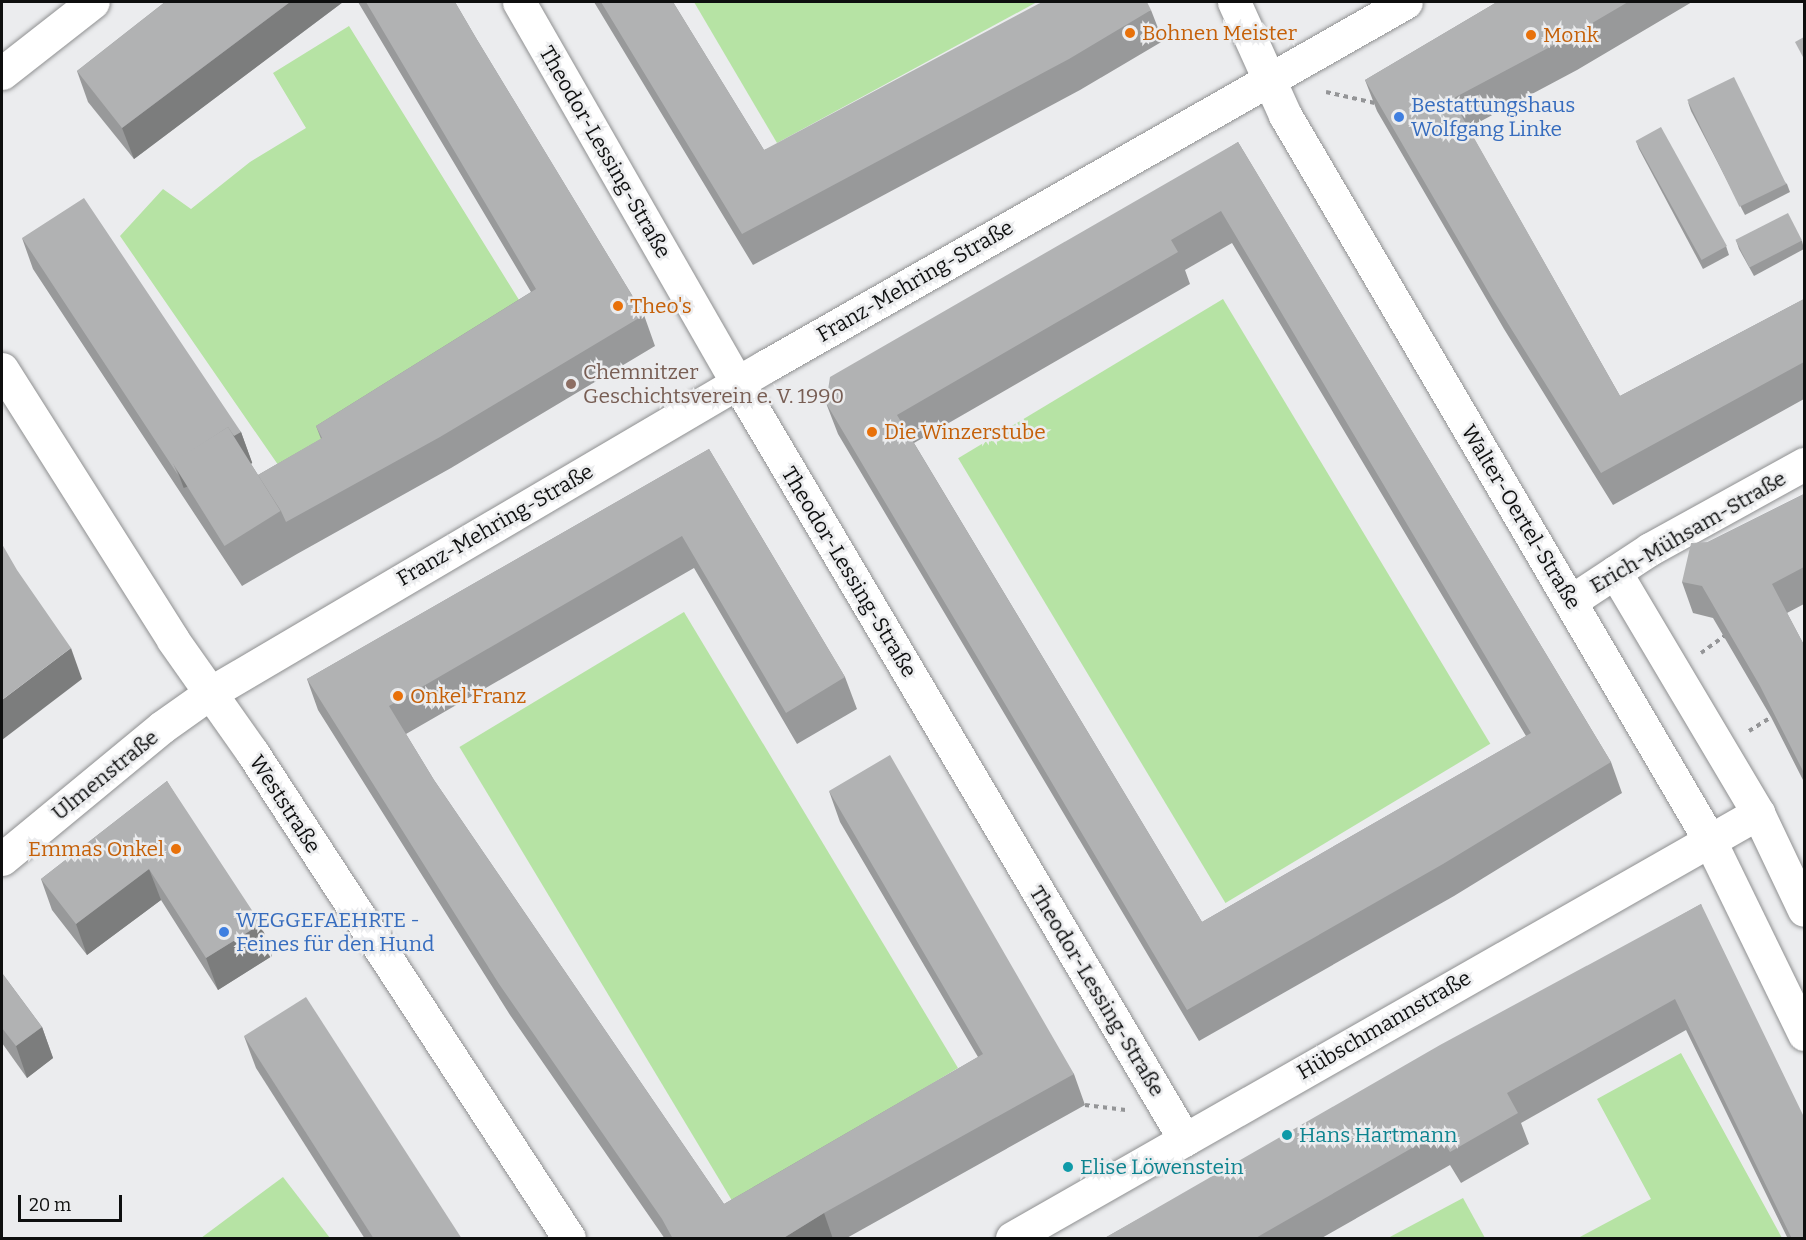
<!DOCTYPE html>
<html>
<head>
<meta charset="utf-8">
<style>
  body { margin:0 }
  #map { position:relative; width:1806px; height:1240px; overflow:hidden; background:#ebecee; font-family:Bitter,serif }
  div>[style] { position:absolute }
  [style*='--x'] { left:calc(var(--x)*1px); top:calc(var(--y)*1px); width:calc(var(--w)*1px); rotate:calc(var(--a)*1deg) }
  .green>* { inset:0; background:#b6e3a4; transform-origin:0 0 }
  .path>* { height:4px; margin-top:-2px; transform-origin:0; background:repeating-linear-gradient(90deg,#949597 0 4.5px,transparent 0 9px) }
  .roads { filter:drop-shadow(0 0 2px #8f9091) drop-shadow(0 0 2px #8f9091) }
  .street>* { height:33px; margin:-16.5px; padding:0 16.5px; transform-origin:16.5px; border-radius:16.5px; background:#fff }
  .secondary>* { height:33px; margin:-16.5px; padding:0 16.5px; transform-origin:16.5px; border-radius:16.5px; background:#fff }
  .wall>* { inset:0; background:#98999a }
  .shaded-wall>* { inset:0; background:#7c7d7d; transform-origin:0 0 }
  .building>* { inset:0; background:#b1b2b3; transform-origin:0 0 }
  .dots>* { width:16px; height:16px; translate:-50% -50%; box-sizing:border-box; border:3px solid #ebecee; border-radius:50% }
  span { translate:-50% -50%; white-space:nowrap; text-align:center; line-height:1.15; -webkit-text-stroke:5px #ebecee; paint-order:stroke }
  .food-label { font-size:21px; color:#c56008 }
  .left { translate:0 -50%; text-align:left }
  .right { translate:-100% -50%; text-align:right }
  .shop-label { font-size:21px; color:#366cbe }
  .street-label { font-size:21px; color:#0e0f0f }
  .education-label { font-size:21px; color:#785e54 }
  .culture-label { font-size:21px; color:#0d838f }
  .frame { position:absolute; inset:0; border:3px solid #0e0f0f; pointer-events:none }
  .scale { position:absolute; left:18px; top:1195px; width:104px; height:27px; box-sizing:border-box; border:3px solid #0e0f0f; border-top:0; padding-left:8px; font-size:18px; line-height:21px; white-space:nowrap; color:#0e0f0f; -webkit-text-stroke:4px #ebecee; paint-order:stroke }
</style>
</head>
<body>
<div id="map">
  <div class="green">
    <i style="clip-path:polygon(694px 2px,1037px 2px,777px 143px)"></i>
    <i style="clip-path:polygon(349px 26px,524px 308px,283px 472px,120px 236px,163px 189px,191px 209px,250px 162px,306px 128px,273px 73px)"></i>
    <i style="left:1223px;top:299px;width:519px;height:309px;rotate:59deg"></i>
    <i style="left:684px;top:612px;width:532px;height:262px;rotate:59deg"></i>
    <i style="clip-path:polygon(1681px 1053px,1782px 1238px,1578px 1238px,1651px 1199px,1597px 1099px)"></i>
    <i style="clip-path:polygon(283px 1177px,330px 1238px,201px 1238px)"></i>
    <i style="clip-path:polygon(1463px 1198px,1485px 1238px,1388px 1238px)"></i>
  </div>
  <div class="path">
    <i style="--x:1326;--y:92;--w:50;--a:12.7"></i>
    <i style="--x:1701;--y:653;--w:29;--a:-36"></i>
    <i style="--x:1749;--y:731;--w:26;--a:-32"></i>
    <i style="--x:1085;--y:1105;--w:41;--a:7"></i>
  </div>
  <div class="roads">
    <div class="street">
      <i style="--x:519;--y:2;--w:438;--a:60.2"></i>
      <i style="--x:737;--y:382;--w:880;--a:59.42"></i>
      <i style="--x:1234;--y:2;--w:124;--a:65.7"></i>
      <i style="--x:1285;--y:115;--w:839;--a:59.65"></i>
      <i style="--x:1709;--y:839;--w:217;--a:64"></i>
      <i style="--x:2;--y:73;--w:115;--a:-38"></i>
      <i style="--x:1615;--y:572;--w:280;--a:59.3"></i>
      <i style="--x:1758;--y:813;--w:107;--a:64.6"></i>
      <i style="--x:1571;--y:601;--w:95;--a:-33.4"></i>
      <i style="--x:1650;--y:549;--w:176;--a:-28.9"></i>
      <i style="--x:210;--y:693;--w:645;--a:-30.46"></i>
      <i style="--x:766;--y:366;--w:736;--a:-29.63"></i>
      <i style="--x:1012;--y:1238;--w:859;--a:-29.67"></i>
    </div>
    <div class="secondary">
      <i style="--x:2;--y:369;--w:320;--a:57.7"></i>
      <i style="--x:173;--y:640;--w:137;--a:54.8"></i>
      <i style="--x:252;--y:752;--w:580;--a:56.89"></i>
      <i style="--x:2;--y:859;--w:207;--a:-39.5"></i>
      <i style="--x:162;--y:727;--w:59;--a:-35.3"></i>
    </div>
  </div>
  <div class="wall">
    <i style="clip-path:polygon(165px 2px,343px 2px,134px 159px,88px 102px,77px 71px)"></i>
    <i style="clip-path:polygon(358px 2px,455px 2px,476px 38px,644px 315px,655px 346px,451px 468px,297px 554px,242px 586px,33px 269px,22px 238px,241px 432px,252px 463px,251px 464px,258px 475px,321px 439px,316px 426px,531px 292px)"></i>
    <i style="clip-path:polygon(594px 2px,673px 2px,764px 150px,1151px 10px,1163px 41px,1080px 90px,753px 265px)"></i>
    <i style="clip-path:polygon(1497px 2px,1692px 2px,1577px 70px,1468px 128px,1620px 396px,1804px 299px,1804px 399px,1613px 505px,1504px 329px,1377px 111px,1365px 80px)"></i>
    <i style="clip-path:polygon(1688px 102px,1787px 184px,1790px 192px,1745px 215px,1691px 111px)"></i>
    <i style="clip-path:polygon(1636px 141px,1726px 246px,1729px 255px,1703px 269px,1639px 149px)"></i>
    <i style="clip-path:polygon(evenodd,1238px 142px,1611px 762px,1622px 793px,1454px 896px,1199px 1041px,838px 434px,826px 403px,1238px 142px,1232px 243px,1526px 736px,1202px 922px,914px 443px,1190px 284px,1185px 270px,1232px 243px)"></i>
    <i style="clip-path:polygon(1736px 240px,1802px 241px,1804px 249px,1754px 276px,1739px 249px)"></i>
    <i style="clip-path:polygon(709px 449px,845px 677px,857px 709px,797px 744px,694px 568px,406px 734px,434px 780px,724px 1204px,978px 1057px,840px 822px,829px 791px,1074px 1074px,1085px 1105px,845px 1239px,665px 1239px,510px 1015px,318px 710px,307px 679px)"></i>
    <i style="clip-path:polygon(1804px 494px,1804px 604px,1787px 613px,1804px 645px,1804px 782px,1771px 717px,1713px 618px,1693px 613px,1682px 582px,1708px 542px)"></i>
    <i style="clip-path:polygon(167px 781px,272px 956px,218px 990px,161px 900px,87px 955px,52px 910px,41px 879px)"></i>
    <i style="clip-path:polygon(1701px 904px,1804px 1239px,1788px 1239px,1686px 1030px,1521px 1123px,1529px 1144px,1461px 1183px,1450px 1165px,1320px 1239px,1103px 1239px)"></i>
    <i style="clip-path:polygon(2px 973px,42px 1027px,53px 1058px,27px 1078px,2px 1043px)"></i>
    <i style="clip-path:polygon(244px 1036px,462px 1239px,365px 1239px,256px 1068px)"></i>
  </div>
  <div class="shaded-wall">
    <i style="clip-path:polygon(290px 2px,343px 2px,134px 159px,122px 128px)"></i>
    <i style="left:241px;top:432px;width:33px;height:73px;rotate:70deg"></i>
    <i style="clip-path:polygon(71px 648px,82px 679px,2px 740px,2px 700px)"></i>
    <i style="clip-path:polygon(149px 869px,161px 900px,87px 955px,76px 924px)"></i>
    <i style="clip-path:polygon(261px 924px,272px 956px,218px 990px,206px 958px)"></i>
    <i style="clip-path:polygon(42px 1027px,53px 1058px,27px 1078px,16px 1046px)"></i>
    <i style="clip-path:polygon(824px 1213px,833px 1239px,782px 1239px)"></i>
  </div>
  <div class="building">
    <i style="clip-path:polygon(165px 2px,290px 2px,122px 128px,77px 71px)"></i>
    <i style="clip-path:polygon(366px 2px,455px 2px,476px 38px,644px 315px,440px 437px,286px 522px,281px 511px,258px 475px,322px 438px,316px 426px,536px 289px)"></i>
    <i style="clip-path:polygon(601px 2px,673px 2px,764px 150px,1042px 2px,1147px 2px,1151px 10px,1069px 59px,742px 234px)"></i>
    <i style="clip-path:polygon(1497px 2px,1628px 2px,1565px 39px,1452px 99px,1620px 396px,1804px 299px,1804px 362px,1601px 473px,1492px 298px,1365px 80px)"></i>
    <i style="clip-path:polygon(1804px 37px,1804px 59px,1795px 42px)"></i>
    <i style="left:1734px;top:77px;width:119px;height:52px;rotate:64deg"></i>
    <i style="left:1661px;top:127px;width:136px;height:29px;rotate:61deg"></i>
    <i style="clip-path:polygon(evenodd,1238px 142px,1611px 762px,1443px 864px,1187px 1010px,826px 403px,830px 377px,1238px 142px,1221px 211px,1531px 733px,1202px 922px,897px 415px,1178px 252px,1171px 240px,1221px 211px)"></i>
    <i style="clip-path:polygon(84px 198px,241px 432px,234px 436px,228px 427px,173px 463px,178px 475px,22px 238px)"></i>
    <i style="left:1788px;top:213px;width:31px;height:59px;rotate:63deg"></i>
    <i style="left:228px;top:427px;width:99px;height:66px;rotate:58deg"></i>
    <i style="clip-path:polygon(709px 449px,845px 677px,786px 713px,682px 536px,389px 706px,434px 780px,724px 1204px,983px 1054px,829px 791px,890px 755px,1074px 1074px,824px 1213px,782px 1239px,673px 1239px,662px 1219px,499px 984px,307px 679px)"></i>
    <i style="clip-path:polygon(1804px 494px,1804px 567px,1772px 584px,1804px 645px,1804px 773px,1760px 686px,1702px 586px,1682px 582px,1691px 543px,1708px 542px)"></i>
    <i style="clip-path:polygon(2px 544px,17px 570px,71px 648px,2px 700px)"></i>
    <i style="clip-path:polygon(167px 781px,261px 924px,206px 958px,149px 869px,76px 924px,41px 879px)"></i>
    <i style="clip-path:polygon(1701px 904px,1804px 1117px,1804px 1239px,1792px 1239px,1675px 999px,1507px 1093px,1518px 1113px,1450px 1152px,1438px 1133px,1254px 1239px,1103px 1239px,1440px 1045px)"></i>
    <i style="clip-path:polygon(2px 973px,42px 1027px,16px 1046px,2px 1028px)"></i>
    <i style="clip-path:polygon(306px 997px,462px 1239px,374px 1239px,244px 1036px)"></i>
  </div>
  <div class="dots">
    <i style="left:1130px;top:33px;background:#e8710a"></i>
    <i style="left:1531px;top:35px;background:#e8710a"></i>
    <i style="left:1399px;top:117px;background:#3f7fe0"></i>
    <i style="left:618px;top:306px;background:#e8710a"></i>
    <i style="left:571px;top:384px;background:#8d6e63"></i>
    <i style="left:872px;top:432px;background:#e8710a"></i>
    <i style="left:398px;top:696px;background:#e8710a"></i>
    <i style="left:176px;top:849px;background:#e8710a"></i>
    <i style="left:224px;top:932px;background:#3f7fe0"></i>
    <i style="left:1287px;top:1135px;background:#0f9aa8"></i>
    <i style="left:1068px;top:1167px;background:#0f9aa8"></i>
  </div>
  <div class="food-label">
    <span class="left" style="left:1142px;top:33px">Bohnen Meister</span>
    <span class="left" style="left:1543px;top:35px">Monk</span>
    <span class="left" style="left:630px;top:306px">Theo's</span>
    <span class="left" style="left:884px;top:432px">Die Winzerstube</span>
    <span class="left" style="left:410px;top:696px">Onkel Franz</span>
    <span class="right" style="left:164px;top:849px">Emmas Onkel</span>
  </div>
  <div class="shop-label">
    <span class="left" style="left:1411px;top:117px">Bestattungshaus<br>Wolfgang Linke</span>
    <span class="left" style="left:236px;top:932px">WEGGEFAEHRTE -<br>Feines für den Hund</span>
  </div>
  <div class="street-label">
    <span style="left:605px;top:152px;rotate:60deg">Theodor-Lessing-Straße</span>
    <span style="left:915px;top:281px;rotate:-30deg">Franz-Mehring-Straße</span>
    <span style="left:1521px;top:517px;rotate:59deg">Walter-Oertel-Straße</span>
    <span style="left:495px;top:525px;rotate:-30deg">Franz-Mehring-Straße</span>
    <span style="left:1688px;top:532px;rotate:-30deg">Erich-Mühsam-Straße</span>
    <span style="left:849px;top:572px;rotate:59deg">Theodor-Lessing-Straße</span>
    <span style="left:105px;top:775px;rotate:-39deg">Ulmenstraße</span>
    <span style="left:285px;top:804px;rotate:57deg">Weststraße</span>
    <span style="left:1097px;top:991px;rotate:59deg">Theodor-Lessing-Straße</span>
    <span style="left:1384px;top:1025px;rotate:-30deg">Hübschmannstraße</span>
  </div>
  <div class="education-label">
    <span class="left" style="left:583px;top:384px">Chemnitzer<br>Geschichtsverein e. V. 1990</span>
  </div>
  <div class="culture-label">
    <span class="left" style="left:1299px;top:1135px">Hans Hartmann</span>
    <span class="left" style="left:1080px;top:1167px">Elise Löwenstein</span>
  </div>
  <div class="frame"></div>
  <div class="scale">20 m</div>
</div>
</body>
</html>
